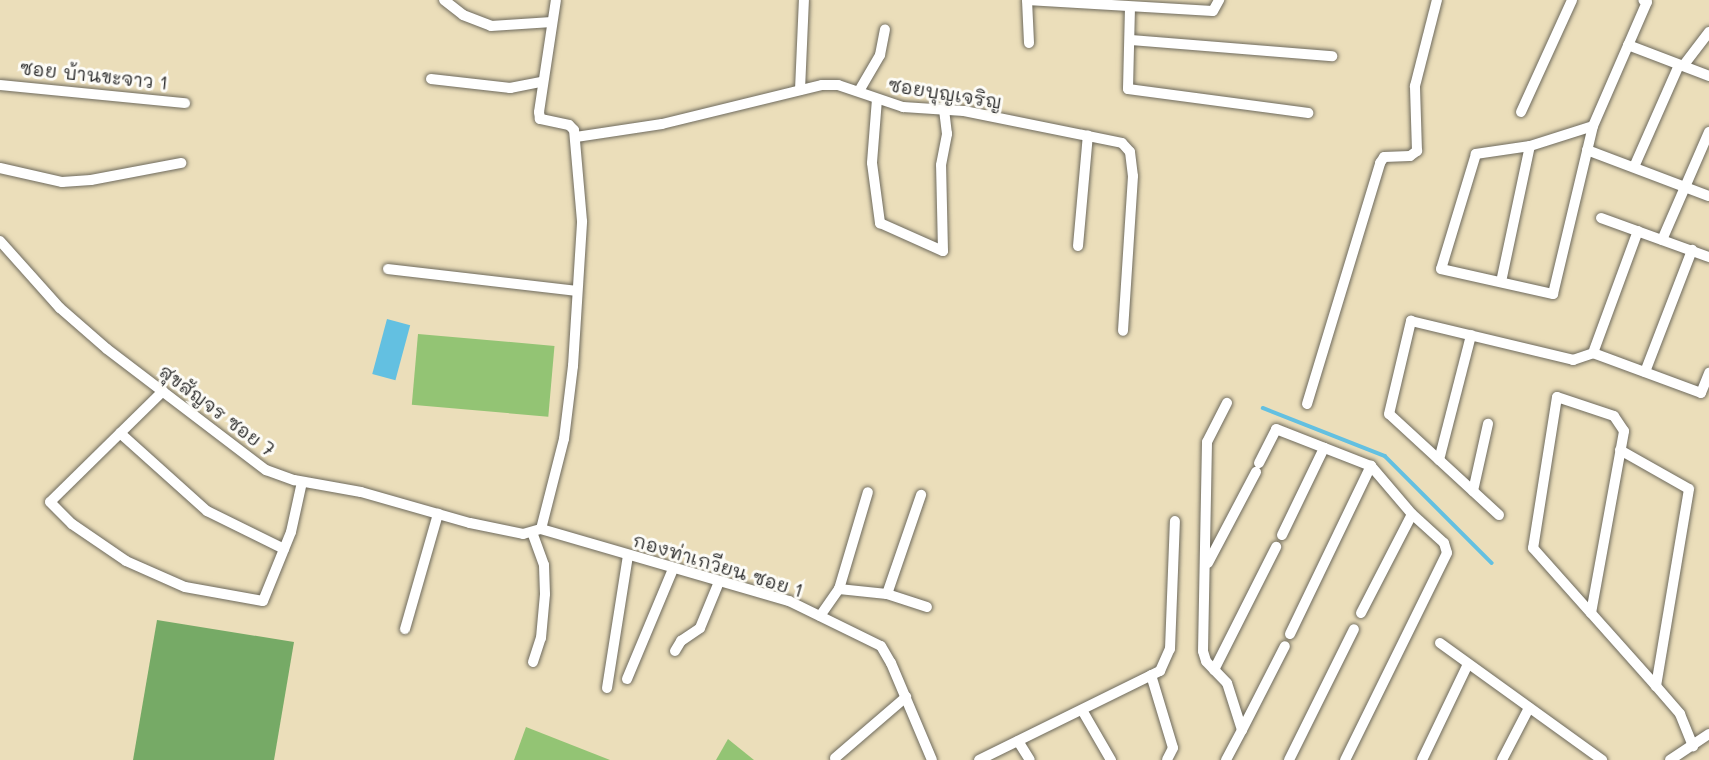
<!DOCTYPE html>
<html>
<head>
<meta charset="utf-8">
<style>
  body { margin:0 }
  #map { position:relative; width:1709px; height:760px; overflow:hidden; background:#ebdeba; font-family:Mali,"Playpen Sans Thai",sans-serif }
  div>[style] { position:absolute }
  [style*='--x'] { left:calc(var(--x)*1px); top:calc(var(--y)*1px); width:calc(var(--w)*1px); rotate:calc(var(--a)*1deg) }
  .green>* { inset:0; background:#93c474; transform-origin:0 0 }
  .forest>* { inset:0; background:#76aa66 }
  .water>* { inset:0; background:#63c0e1; transform-origin:0 0 }
  .stream>* { height:3.5px; margin:-1.75px; padding:0 1.75px; transform-origin:1.75px; border-radius:1.75px; background:#63c0e1 }
  .roads { filter:drop-shadow(0 0 2px #6e6a5d) drop-shadow(0 0 2px #6e6a5d) }
  .street>* { height:10px; margin:-5px; padding:0 5px; transform-origin:5px; border-radius:5px; background:#fff }
  span { translate:-50% -50%; white-space:nowrap; text-align:center; line-height:1.15; -webkit-text-stroke:6px #fdfcf7; paint-order:stroke }
  .street-label { font-size:19px; color:#2b2b2b }
</style>
</head>
<body>
<div id="map">
  <div class="green">
    <i style="left:418px;top:334px;width:137px;height:71px;rotate:5deg"></i>
    <i style="clip-path:polygon(526px 727px,610px 760px,514px 760px)"></i>
    <i style="clip-path:polygon(728px 739px,754px 760px,716px 760px)"></i>
  </div>
  <div class="forest">
    <i style="clip-path:polygon(157px 620px,294px 642px,274px 760px,133px 760px)"></i>
  </div>
  <div class="water">
    <i style="left:387px;top:319px;width:24px;height:57px;rotate:15deg"></i>
  </div>
  <div class="stream">
    <i style="--x:1263;--y:408;--w:131;--a:21.5"></i>
    <i style="--x:1385;--y:456;--w:151;--a:45"></i>
  </div>
  <div class="roads">
    <div class="street">
      <i style="--x:444;--y:0;--w:24;--a:38"></i>
      <i style="--x:463;--y:15;--w:30;--a:21"></i>
      <i style="--x:491;--y:26;--w:61;--a:-3.8"></i>
      <i style="--x:1027;--y:0;--w:186;--a:3.4"></i>
      <i style="--x:1213;--y:11;--w:13;--a:-61"></i>
      <i style="--x:1027;--y:0;--w:43;--a:87.3"></i>
      <i style="--x:1130;--y:7;--w:82;--a:91.4"></i>
      <i style="--x:1128;--y:89;--w:182;--a:7.6"></i>
      <i style="--x:1131;--y:40;--w:202;--a:4.6"></i>
      <i style="--x:1628;--y:45;--w:87;--a:20.9"></i>
      <i style="--x:1683;--y:66;--w:43;--a:-52.6"></i>
      <i style="--x:431;--y:79;--w:80;--a:6.5"></i>
      <i style="--x:510;--y:88;--w:33;--a:-11"></i>
      <i style="--x:0;--y:85;--w:186;--a:5.6"></i>
      <i style="--x:800;--y:90;--w:90;--a:-87.5"></i>
      <i style="--x:859;--y:91;--w:42;--a:-59.7"></i>
      <i style="--x:880;--y:55;--w:26;--a:-79"></i>
      <i style="--x:877;--y:99;--w:64;--a:94.5"></i>
      <i style="--x:872;--y:163;--w:61;--a:82.4"></i>
      <i style="--x:880;--y:223;--w:69;--a:24"></i>
      <i style="--x:943;--y:251;--w:86;--a:-91.3"></i>
      <i style="--x:941;--y:165;--w:32;--a:-79"></i>
      <i style="--x:947;--y:134;--w:23;--a:-97"></i>
      <i style="--x:1521;--y:112;--w:123;--a:-65.5"></i>
      <i style="--x:1593;--y:126;--w:66;--a:162.4"></i>
      <i style="--x:1530;--y:146;--w:55;--a:171.6"></i>
      <i style="--x:1476;--y:154;--w:120;--a:106.9"></i>
      <i style="--x:1441;--y:269;--w:115;--a:12.6"></i>
      <i style="--x:1553;--y:294;--w:173;--a:-76.6"></i>
      <i style="--x:1593;--y:126;--w:135;--a:-66.5"></i>
      <i style="--x:1647;--y:2;--w:4;--a:-153"></i>
      <i style="--x:576;--y:137;--w:87;--a:-8.6"></i>
      <i style="--x:662;--y:124;--w:165;--a:-13.7"></i>
      <i style="--x:822;--y:85;--w:16;--a:0"></i>
      <i style="--x:838;--y:85;--w:69;--a:18.7"></i>
      <i style="--x:903;--y:107;--w:61;--a:3.8"></i>
      <i style="--x:964;--y:111;--w:161;--a:11.4"></i>
      <i style="--x:1122;--y:143;--w:12;--a:48"></i>
      <i style="--x:1130;--y:152;--w:24;--a:83"></i>
      <i style="--x:1133;--y:176;--w:155;--a:93.7"></i>
      <i style="--x:1587;--y:150;--w:130;--a:20.7"></i>
      <i style="--x:1634;--y:167;--w:111;--a:-66.2"></i>
      <i style="--x:0;--y:168;--w:64;--a:12.7"></i>
      <i style="--x:62;--y:182;--w:29;--a:-4"></i>
      <i style="--x:91;--y:180;--w:92;--a:-10.7"></i>
      <i style="--x:1601;--y:218;--w:115;--a:19.9"></i>
      <i style="--x:1662;--y:240;--w:118;--a:-66.5"></i>
      <i style="--x:0;--y:241;--w:90;--a:48.2"></i>
      <i style="--x:60;--y:308;--w:62;--a:41.1"></i>
      <i style="--x:107;--y:349;--w:200;--a:37.3"></i>
      <i style="--x:266;--y:470;--w:30;--a:20"></i>
      <i style="--x:294;--y:480;--w:68;--a:10.2"></i>
      <i style="--x:361;--y:492;--w:113;--a:15.9"></i>
      <i style="--x:470;--y:523;--w:54;--a:11.7"></i>
      <i style="--x:523;--y:534;--w:19;--a:-16"></i>
      <i style="--x:1078;--y:246;--w:111;--a:-84.9"></i>
      <i style="--x:388;--y:269;--w:190;--a:6.6"></i>
      <i style="--x:1501;--y:282;--w:139;--a:-78"></i>
      <i style="--x:1593;--y:353;--w:115;--a:20.3"></i>
      <i style="--x:1701;--y:393;--w:22;--a:-68"></i>
      <i style="--x:1645;--y:372;--w:131;--a:-68.9"></i>
      <i style="--x:163;--y:391;--w:158;--a:135.5"></i>
      <i style="--x:50;--y:502;--w:31;--a:45"></i>
      <i style="--x:72;--y:524;--w:65;--a:34.4"></i>
      <i style="--x:126;--y:561;--w:64;--a:23.8"></i>
      <i style="--x:185;--y:587;--w:79;--a:10.2"></i>
      <i style="--x:263;--y:601;--w:74;--a:-67.9"></i>
      <i style="--x:291;--y:532;--w:51;--a:-77.6"></i>
      <i style="--x:1307;--y:404;--w:252;--a:-73.1"></i>
      <i style="--x:1380;--y:163;--w:7;--a:-56"></i>
      <i style="--x:1384;--y:157;--w:26;--a:-2"></i>
      <i style="--x:1410;--y:156;--w:9;--a:-36"></i>
      <i style="--x:1417;--y:151;--w:65;--a:-91.8"></i>
      <i style="--x:1415;--y:86;--w:89;--a:-75.7"></i>
      <i style="--x:120;--y:433;--w:117;--a:41.9"></i>
      <i style="--x:207;--y:511;--w:86;--a:26.3"></i>
      <i style="--x:1620;--y:450;--w:79;--a:29.5"></i>
      <i style="--x:1689;--y:489;--w:200;--a:99.5"></i>
      <i style="--x:1439;--y:460;--w:129;--a:-75.6"></i>
      <i style="--x:1259;--y:463;--w:38;--a:-63"></i>
      <i style="--x:1276;--y:429;--w:102;--a:21.3"></i>
      <i style="--x:1371;--y:466;--w:63;--a:49.5"></i>
      <i style="--x:1412;--y:514;--w:43;--a:42.2"></i>
      <i style="--x:1444;--y:543;--w:10;--a:73"></i>
      <i style="--x:1447;--y:553;--w:231;--a:116.2"></i>
      <i style="--x:1473;--y:491;--w:69;--a:-77.4"></i>
      <i style="--x:1499;--y:515;--w:149;--a:-137.4"></i>
      <i style="--x:1389;--y:414;--w:96;--a:-76.7"></i>
      <i style="--x:1411;--y:321;--w:167;--a:13.5"></i>
      <i style="--x:1573;--y:360;--w:21;--a:-19"></i>
      <i style="--x:1593;--y:353;--w:130;--a:-69.8"></i>
      <i style="--x:541;--y:529;--w:93;--a:-75.7"></i>
      <i style="--x:564;--y:439;--w:74;--a:-83"></i>
      <i style="--x:573;--y:366;--w:145;--a:-86.4"></i>
      <i style="--x:582;--y:221;--w:91;--a:-95"></i>
      <i style="--x:574;--y:130;--w:7;--a:-135"></i>
      <i style="--x:569;--y:125;--w:30;--a:-168"></i>
      <i style="--x:540;--y:119;--w:7;--a:-98"></i>
      <i style="--x:539;--y:112;--w:113;--a:-81.4"></i>
      <i style="--x:541;--y:529;--w:258;--a:16.2"></i>
      <i style="--x:789;--y:601;--w:102;--a:26.1"></i>
      <i style="--x:881;--y:646;--w:20;--a:60"></i>
      <i style="--x:891;--y:663;--w:105;--a:67.1"></i>
      <i style="--x:1282;--y:535;--w:97;--a:-64.2"></i>
      <i style="--x:1208;--y:563;--w:103;--a:-62.2"></i>
      <i style="--x:839;--y:589;--w:48;--a:5.9"></i>
      <i style="--x:887;--y:594;--w:42;--a:18"></i>
      <i style="--x:887;--y:594;--w:105;--a:-71"></i>
      <i style="--x:1361;--y:613;--w:111;--a:-62.7"></i>
      <i style="--x:1591;--y:613;--w:185;--a:-79.7"></i>
      <i style="--x:1624;--y:431;--w:18;--a:-124"></i>
      <i style="--x:1614;--y:416;--w:60;--a:-161.6"></i>
      <i style="--x:1557;--y:397;--w:153;--a:99"></i>
      <i style="--x:1533;--y:548;--w:87;--a:48.3"></i>
      <i style="--x:1591;--y:613;--w:98;--a:48.3"></i>
      <i style="--x:1656;--y:686;--w:37;--a:49"></i>
      <i style="--x:1680;--y:714;--w:35;--a:68"></i>
      <i style="--x:820;--y:616;--w:33;--a:-55"></i>
      <i style="--x:839;--y:589;--w:101;--a:-73.4"></i>
      <i style="--x:405;--y:629;--w:120;--a:-74"></i>
      <i style="--x:1290;--y:634;--w:187;--a:-64.3"></i>
      <i style="--x:1440;--y:643;--w:200;--a:35.8"></i>
      <i style="--x:675;--y:651;--w:12;--a:-59"></i>
      <i style="--x:681;--y:641;--w:23;--a:-34"></i>
      <i style="--x:700;--y:628;--w:50;--a:-67.6"></i>
      <i style="--x:533;--y:662;--w:25;--a:-72"></i>
      <i style="--x:541;--y:638;--w:44;--a:-84.8"></i>
      <i style="--x:545;--y:594;--w:29;--a:-92"></i>
      <i style="--x:544;--y:565;--w:33;--a:-110"></i>
      <i style="--x:1214;--y:670;--w:138;--a:-63.2"></i>
      <i style="--x:1151;--y:675;--w:76;--a:73.2"></i>
      <i style="--x:1173;--y:748;--w:13;--a:117"></i>
      <i style="--x:627;--y:679;--w:119;--a:-67.3"></i>
      <i style="--x:607;--y:688;--w:134;--a:-81"></i>
      <i style="--x:1082;--y:710;--w:58;--a:59.9"></i>
      <i style="--x:1242;--y:730;--w:94;--a:-62.9"></i>
      <i style="--x:1018;--y:741;--w:22;--a:58"></i>
      <i style="--x:835;--y:758;--w:94;--a:-40.7"></i>
      <i style="--x:979;--y:760;--w:202;--a:-26.2"></i>
      <i style="--x:1160;--y:671;--w:24;--a:-66"></i>
      <i style="--x:1170;--y:649;--w:128;--a:-87.8"></i>
      <i style="--x:1226;--y:760;--w:34;--a:-62"></i>
      <i style="--x:1242;--y:730;--w:49;--a:-107.7"></i>
      <i style="--x:1227;--y:683;--w:30;--a:-134"></i>
      <i style="--x:1206;--y:661;--w:10;--a:-107"></i>
      <i style="--x:1203;--y:651;--w:209;--a:-88.9"></i>
      <i style="--x:1207;--y:442;--w:44;--a:-62.9"></i>
      <i style="--x:1289;--y:760;--w:146;--a:-63.6"></i>
      <i style="--x:1422;--y:760;--w:106;--a:-64.4"></i>
      <i style="--x:1502;--y:760;--w:59;--a:-62.6"></i>
      <i style="--x:1670;--y:760;--w:47;--a:-33.7"></i>
    </div>
  </div>
  <div class="street-label">
    <span style="left:94px;top:75px;rotate:6deg">ซอย บ้านขะจาว 1</span>
    <span style="left:945px;top:93px;rotate:9deg">ซอยบุญเจริญ</span>
    <span style="left:217px;top:410px;rotate:37deg">สุขสัญจร ซอย 7</span>
    <span style="left:718px;top:565px;rotate:17deg">กองท่าเกวียน ซอย 1</span>
  </div>
</div>
</body>
</html>
